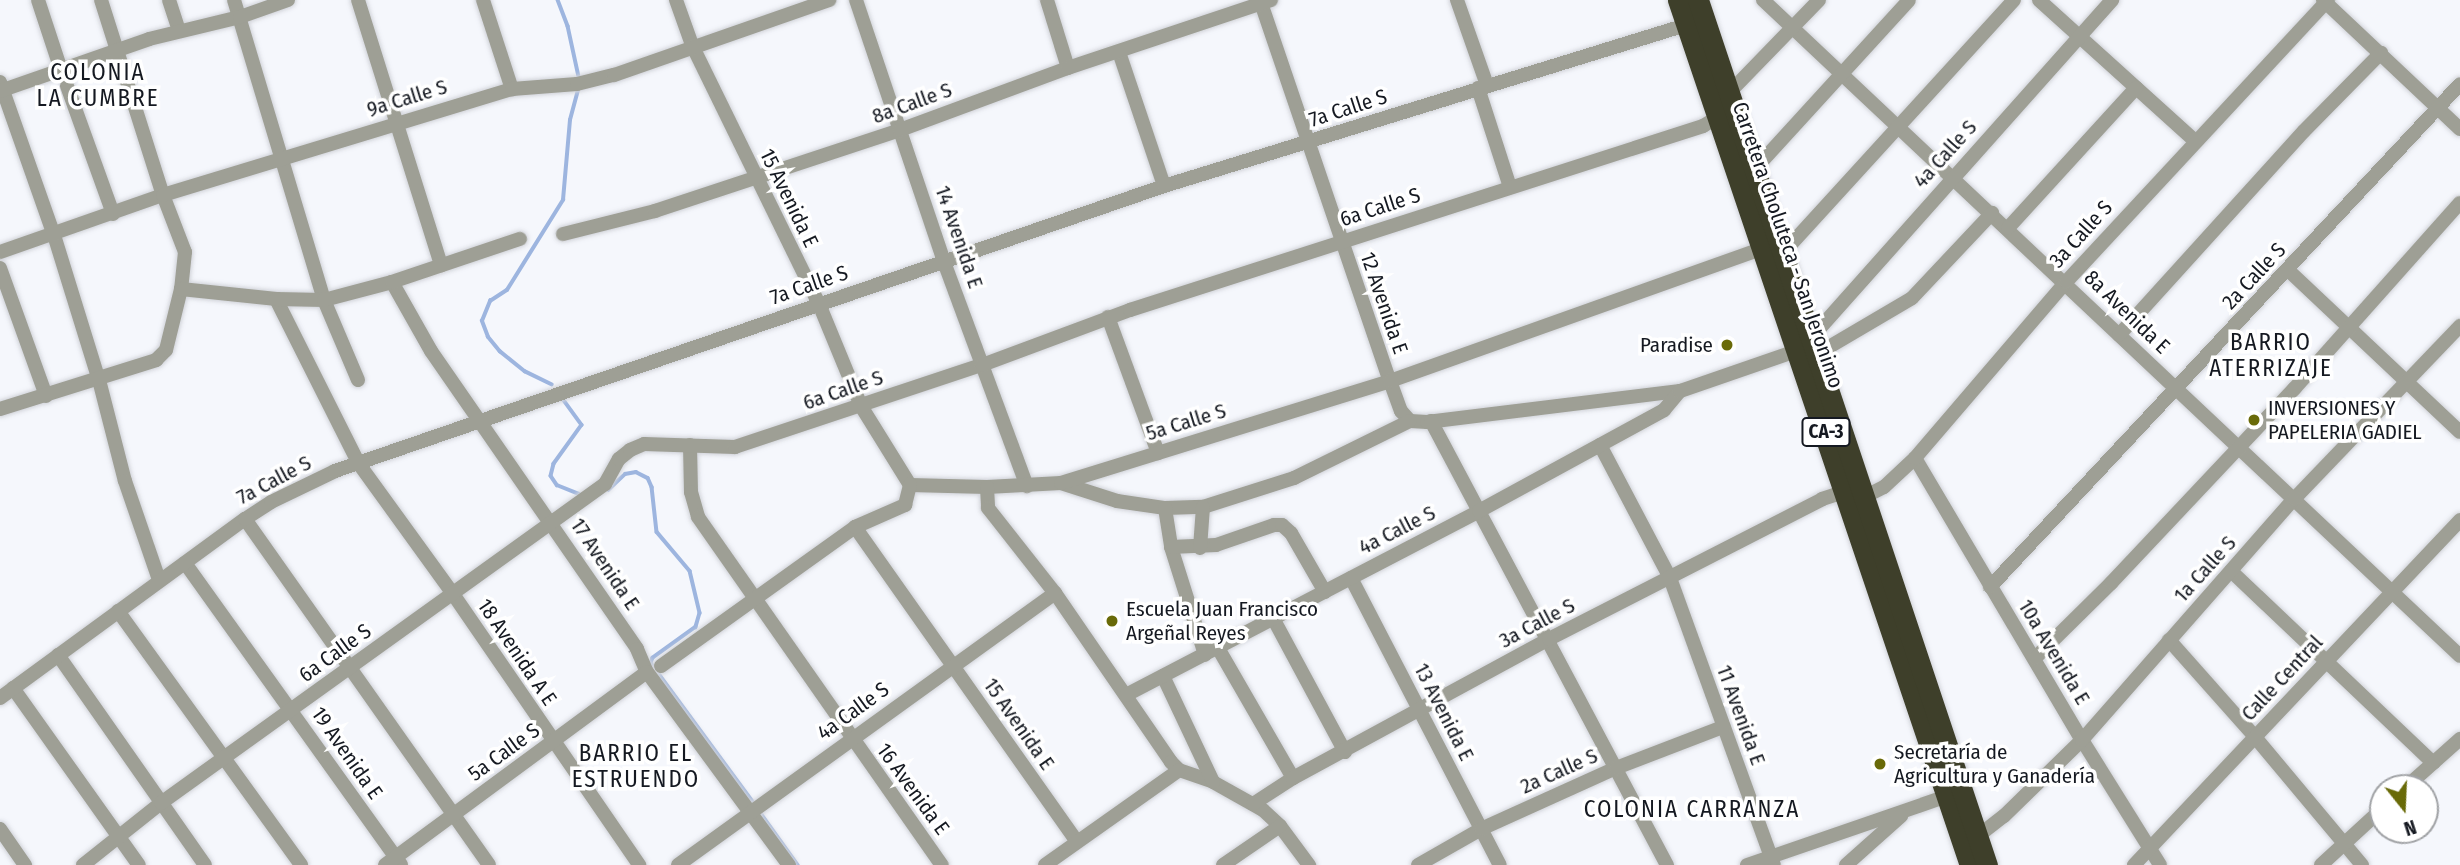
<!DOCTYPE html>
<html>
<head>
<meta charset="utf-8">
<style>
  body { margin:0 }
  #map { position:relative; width:2460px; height:865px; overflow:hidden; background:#f5f7fc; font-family:"Fira Sans Condensed",sans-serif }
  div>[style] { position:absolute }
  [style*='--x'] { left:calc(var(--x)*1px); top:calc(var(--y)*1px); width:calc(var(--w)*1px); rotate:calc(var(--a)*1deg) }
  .stream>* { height:3.5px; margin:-1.75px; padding:0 1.75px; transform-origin:1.75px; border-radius:1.75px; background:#9db5df }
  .roads { filter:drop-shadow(0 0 2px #d1d3d9) drop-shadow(0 0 2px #d1d3d9) }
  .minor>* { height:14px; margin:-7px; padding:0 7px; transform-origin:7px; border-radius:7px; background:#9e9f95 }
  .highway>* { height:21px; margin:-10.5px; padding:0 10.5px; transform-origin:10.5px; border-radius:10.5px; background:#3e3f2a }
  .dots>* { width:19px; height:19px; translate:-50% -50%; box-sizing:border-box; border:4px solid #fff; border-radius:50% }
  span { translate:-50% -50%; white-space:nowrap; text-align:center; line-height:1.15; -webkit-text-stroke:7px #fff; paint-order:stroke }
  .shield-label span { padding:2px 5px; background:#fff; border:2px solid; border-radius:5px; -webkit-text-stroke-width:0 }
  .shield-label { font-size:19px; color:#151921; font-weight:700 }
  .street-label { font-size:21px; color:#151921 }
  .poi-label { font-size:21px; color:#151921 }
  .right { translate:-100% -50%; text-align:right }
  .left { translate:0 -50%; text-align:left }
  .neighbourhood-label { font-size:23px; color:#151921; letter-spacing:2px }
  .north { position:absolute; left:2369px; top:774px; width:70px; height:70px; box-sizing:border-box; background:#fff; border:2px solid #a1a3a6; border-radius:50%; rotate:162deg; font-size:19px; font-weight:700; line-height:28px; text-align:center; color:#151921 }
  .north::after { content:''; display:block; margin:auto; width:24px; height:32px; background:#696a08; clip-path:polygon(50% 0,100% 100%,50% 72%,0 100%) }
</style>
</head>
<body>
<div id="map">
  <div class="stream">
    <i style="--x:558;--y:0;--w:28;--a:69"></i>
    <i style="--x:568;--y:26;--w:52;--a:77.8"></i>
    <i style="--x:552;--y:385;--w:30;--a:-154"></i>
    <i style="--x:525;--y:372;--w:32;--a:-141"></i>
    <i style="--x:500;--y:352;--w:19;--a:-129"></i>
    <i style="--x:488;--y:337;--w:17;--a:-111"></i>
    <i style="--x:482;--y:321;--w:22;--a:-68"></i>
    <i style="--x:490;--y:301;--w:20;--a:-33"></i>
    <i style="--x:507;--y:290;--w:106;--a:-58.1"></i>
    <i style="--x:563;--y:200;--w:80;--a:-85"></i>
    <i style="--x:570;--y:120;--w:34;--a:-75"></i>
    <i style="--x:563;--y:399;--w:32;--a:54"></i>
    <i style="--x:582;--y:425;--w:48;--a:125.7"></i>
    <i style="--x:554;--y:464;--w:12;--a:104"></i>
    <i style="--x:551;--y:476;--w:11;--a:56"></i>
    <i style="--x:557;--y:485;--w:24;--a:22"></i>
    <i style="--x:608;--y:490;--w:23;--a:-43"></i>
    <i style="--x:625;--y:474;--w:11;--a:-10"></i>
    <i style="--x:636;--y:472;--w:13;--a:27"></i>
    <i style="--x:648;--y:478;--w:10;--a:66"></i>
    <i style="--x:652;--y:487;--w:45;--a:83.7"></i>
    <i style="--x:657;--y:532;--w:51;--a:49.8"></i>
    <i style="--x:690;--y:571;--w:43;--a:76.6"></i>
    <i style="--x:700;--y:613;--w:15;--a:106"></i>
    <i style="--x:696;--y:627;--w:53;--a:144.2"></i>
    <i style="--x:653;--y:658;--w:5;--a:112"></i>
    <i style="--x:651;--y:663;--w:174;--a:53.7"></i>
    <i style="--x:760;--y:812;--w:65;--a:54.4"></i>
  </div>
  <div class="roads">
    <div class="minor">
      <i style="--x:38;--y:0;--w:74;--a:71.8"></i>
      <i style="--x:101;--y:0;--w:205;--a:72.4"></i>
      <i style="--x:163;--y:195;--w:61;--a:68.9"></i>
      <i style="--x:185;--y:252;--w:37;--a:96"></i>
      <i style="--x:169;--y:0;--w:32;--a:72"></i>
      <i style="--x:234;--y:0;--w:313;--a:73.3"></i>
      <i style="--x:324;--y:300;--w:87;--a:67"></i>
      <i style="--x:358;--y:0;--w:278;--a:72.6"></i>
      <i style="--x:483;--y:0;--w:94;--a:72"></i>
      <i style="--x:676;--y:0;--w:48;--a:70.4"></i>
      <i style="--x:692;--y:45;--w:288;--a:63.9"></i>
      <i style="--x:819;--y:304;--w:110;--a:67.6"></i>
      <i style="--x:861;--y:406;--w:93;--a:58.2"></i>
      <i style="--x:856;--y:0;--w:276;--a:71.4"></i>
      <i style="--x:944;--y:262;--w:239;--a:69.7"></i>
      <i style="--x:1047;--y:0;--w:71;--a:72.8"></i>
      <i style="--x:1260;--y:0;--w:403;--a:71.2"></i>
      <i style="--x:1390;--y:381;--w:32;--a:70"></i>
      <i style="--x:1401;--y:411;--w:13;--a:48"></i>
      <i style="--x:1410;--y:421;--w:17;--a:3"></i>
      <i style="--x:1427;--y:422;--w:255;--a:-7"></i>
      <i style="--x:1457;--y:0;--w:90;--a:70.6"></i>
      <i style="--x:1763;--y:0;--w:957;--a:43.26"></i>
      <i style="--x:2039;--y:0;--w:210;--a:42.1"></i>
      <i style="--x:2323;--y:0;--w:188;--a:43.3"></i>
      <i style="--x:1119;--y:52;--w:141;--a:71.4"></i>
      <i style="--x:0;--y:82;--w:162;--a:70.6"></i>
      <i style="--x:54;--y:235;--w:152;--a:72.8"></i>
      <i style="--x:99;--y:380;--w:104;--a:75.6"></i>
      <i style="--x:125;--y:481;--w:105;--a:71"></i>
      <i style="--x:67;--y:86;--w:136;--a:70.2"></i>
      <i style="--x:1478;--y:88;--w:104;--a:72.1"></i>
      <i style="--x:0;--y:91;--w:158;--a:-19.2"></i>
      <i style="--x:149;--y:39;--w:94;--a:-13.6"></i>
      <i style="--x:240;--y:17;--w:51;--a:-19.5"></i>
      <i style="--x:1725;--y:97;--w:135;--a:-45.9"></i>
      <i style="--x:1753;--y:171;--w:231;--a:-47.6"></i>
      <i style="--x:2008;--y:228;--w:190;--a:-47.6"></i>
      <i style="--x:563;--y:234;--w:95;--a:-14"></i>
      <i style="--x:655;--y:211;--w:258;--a:-18.3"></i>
      <i style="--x:900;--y:130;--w:179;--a:-20.3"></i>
      <i style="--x:1068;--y:68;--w:214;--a:-18.5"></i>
      <i style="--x:0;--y:252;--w:173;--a:-19.3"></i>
      <i style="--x:163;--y:195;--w:365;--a:-16.9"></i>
      <i style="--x:512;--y:89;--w:65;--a:-4.4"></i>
      <i style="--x:577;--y:84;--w:38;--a:-14"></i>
      <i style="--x:614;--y:75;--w:228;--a:-19.2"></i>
      <i style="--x:1782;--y:254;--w:344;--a:-47.6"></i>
      <i style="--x:0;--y:268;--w:136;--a:70.2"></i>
      <i style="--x:2288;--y:270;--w:236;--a:43.3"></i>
      <i style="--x:392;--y:282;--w:79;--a:60.5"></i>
      <i style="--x:431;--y:351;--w:362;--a:55.3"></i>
      <i style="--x:637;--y:649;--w:25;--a:67"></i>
      <i style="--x:647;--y:672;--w:240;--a:53.7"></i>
      <i style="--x:276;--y:299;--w:185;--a:63.3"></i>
      <i style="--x:359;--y:464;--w:160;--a:54.1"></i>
      <i style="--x:453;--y:594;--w:329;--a:55.5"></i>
      <i style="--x:1108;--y:317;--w:145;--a:69.8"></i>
      <i style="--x:2119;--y:335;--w:275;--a:-47.8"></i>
      <i style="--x:2304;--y:131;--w:110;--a:-45.4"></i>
      <i style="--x:1811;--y:338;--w:453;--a:-48.3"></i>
      <i style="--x:1817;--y:354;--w:110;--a:-30.5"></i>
      <i style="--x:1912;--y:298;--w:117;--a:-46.7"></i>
      <i style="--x:0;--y:409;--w:164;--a:-17.4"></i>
      <i style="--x:156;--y:360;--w:14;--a:-45"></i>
      <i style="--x:166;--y:350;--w:63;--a:-76.2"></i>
      <i style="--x:181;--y:289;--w:96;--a:6"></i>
      <i style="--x:276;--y:299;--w:48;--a:1.2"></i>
      <i style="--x:324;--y:300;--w:70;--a:-14.8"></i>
      <i style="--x:392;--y:282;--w:135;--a:-18.6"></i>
      <i style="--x:1431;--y:421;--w:503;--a:62.01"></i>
      <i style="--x:690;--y:445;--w:47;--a:88.8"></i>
      <i style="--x:691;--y:492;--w:26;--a:74"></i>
      <i style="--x:698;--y:517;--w:425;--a:55"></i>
      <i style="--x:1600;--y:445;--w:150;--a:62.2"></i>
      <i style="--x:1670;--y:578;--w:305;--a:70.1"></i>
      <i style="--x:1915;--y:458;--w:328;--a:59.4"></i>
      <i style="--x:2082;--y:740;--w:147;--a:58"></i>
      <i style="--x:1061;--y:483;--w:59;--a:17.8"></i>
      <i style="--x:1117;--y:501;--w:49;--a:8.3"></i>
      <i style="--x:1165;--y:508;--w:38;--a:-2"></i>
      <i style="--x:1203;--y:507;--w:96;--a:-17.7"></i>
      <i style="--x:1294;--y:478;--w:129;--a:-26.2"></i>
      <i style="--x:910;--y:485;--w:77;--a:1.5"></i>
      <i style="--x:987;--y:487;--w:74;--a:-3.1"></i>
      <i style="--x:1061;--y:483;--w:344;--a:-17.2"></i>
      <i style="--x:1390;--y:381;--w:396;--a:-19.6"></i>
      <i style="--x:987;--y:487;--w:21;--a:87"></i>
      <i style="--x:988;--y:508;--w:108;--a:51.8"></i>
      <i style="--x:1055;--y:593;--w:205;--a:55.5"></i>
      <i style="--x:1171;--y:762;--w:11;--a:45"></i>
      <i style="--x:1179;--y:770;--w:36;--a:19"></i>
      <i style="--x:1213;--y:782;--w:57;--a:29.2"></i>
      <i style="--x:1263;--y:810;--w:23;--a:43"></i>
      <i style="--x:1280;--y:826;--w:49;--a:53.4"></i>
      <i style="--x:1165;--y:508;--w:39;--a:81"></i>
      <i style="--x:1171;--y:547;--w:113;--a:72.5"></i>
      <i style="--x:245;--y:519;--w:423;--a:54.8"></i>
      <i style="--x:855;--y:527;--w:385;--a:54.8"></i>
      <i style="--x:1171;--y:547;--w:45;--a:-2.5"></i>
      <i style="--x:1216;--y:545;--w:61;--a:-19"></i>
      <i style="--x:1274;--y:525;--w:8;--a:0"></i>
      <i style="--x:1282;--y:525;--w:12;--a:42"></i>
      <i style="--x:1291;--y:533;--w:68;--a:60"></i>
      <i style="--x:1200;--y:548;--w:41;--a:-85.8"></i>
      <i style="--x:185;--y:563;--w:371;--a:54.4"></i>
      <i style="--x:2231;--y:571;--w:279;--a:43.5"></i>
      <i style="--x:1351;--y:578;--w:323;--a:62.6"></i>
      <i style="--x:1990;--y:587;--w:688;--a:-46.94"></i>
      <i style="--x:118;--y:611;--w:313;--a:54.2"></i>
      <i style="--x:1274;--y:620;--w:150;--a:61.7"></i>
      <i style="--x:2169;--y:640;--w:130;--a:48.4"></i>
      <i style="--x:2255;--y:737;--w:167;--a:50.1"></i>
      <i style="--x:1218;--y:648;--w:150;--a:60"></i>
      <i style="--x:58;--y:655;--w:256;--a:55"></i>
      <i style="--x:2035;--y:658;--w:107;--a:-44.6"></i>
      <i style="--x:2111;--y:583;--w:267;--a:-46.7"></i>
      <i style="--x:2294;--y:389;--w:249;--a:-48.3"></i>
      <i style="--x:661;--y:666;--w:239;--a:-35.6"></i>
      <i style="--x:855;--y:527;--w:55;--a:-23.7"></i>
      <i style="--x:905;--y:505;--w:21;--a:-76"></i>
      <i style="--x:1163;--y:676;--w:117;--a:64.7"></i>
      <i style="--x:13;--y:688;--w:217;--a:54.6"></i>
      <i style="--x:1126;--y:695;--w:398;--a:-27.5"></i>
      <i style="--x:1479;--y:511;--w:211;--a:-28.6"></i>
      <i style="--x:1664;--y:410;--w:25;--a:-50"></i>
      <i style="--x:1680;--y:391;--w:126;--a:-19"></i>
      <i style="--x:0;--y:698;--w:303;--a:-36.2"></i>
      <i style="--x:245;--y:519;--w:31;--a:-33"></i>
      <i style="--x:271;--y:502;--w:71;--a:-25.8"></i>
      <i style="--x:335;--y:471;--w:877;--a:-18.97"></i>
      <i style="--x:1164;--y:186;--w:546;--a:-17.14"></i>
      <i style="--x:2405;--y:788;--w:74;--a:-41.7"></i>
      <i style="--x:1253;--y:804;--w:48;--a:-33"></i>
      <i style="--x:1293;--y:778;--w:291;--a:-28.5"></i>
      <i style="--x:1549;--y:639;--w:307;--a:-27.1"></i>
      <i style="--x:1822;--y:499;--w:13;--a:-18"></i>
      <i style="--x:1834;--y:495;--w:32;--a:2"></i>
      <i style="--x:1866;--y:496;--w:20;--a:-27"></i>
      <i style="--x:1884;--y:487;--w:42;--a:-43.1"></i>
      <i style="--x:1915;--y:458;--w:232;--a:-49.4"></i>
      <i style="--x:2066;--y:282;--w:385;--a:-47.1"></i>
      <i style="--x:0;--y:829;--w:44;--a:55.2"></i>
      <i style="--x:1978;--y:836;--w:33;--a:-38"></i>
      <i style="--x:2004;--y:816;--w:109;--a:-44.3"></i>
      <i style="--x:2082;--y:740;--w:321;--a:-48.7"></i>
      <i style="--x:2294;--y:499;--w:240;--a:-46.2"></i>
      <i style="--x:83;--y:865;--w:100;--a:-38.5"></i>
      <i style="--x:161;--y:803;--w:547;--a:-35.7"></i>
      <i style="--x:605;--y:484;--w:29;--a:-61"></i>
      <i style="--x:619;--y:459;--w:14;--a:-39"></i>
      <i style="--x:630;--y:450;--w:15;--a:-23"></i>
      <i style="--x:644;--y:444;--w:91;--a:1.9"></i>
      <i style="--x:735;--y:447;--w:260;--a:-18.4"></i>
      <i style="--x:982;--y:365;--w:158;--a:-20.4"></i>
      <i style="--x:1130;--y:310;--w:602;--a:-17.8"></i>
      <i style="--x:1703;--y:126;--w:17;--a:-31"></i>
      <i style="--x:385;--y:865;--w:325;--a:-36.4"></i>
      <i style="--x:678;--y:865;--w:465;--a:-35.8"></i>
      <i style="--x:1045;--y:865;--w:164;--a:-35.3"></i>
      <i style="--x:1223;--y:865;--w:69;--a:-34.4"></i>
      <i style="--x:1418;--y:865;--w:73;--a:-29.7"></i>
      <i style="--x:1481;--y:829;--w:148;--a:-24.3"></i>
      <i style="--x:1616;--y:768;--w:115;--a:-21"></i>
      <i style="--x:1747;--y:865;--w:212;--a:-19"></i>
      <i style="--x:1846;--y:865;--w:74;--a:-41.7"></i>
      <i style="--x:2134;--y:865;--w:475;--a:-46.6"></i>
      <i style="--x:2321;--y:865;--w:84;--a:-42.6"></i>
    </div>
    <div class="highway">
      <i style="--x:1678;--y:0;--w:913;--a:71.35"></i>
      <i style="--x:1698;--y:0;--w:912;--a:71.53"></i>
    </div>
  </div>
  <div class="dots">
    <i style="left:1727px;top:345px;background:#696a08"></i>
    <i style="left:2254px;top:420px;background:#696a08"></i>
    <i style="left:1112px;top:621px;background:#696a08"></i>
    <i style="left:1880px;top:764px;background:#696a08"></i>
  </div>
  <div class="shield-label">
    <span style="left:1826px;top:432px">CA-3</span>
  </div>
  <div class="street-label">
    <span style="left:407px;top:98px;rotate:-17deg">9a Calle S</span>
    <span style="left:912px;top:103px;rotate:-20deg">8a Calle S</span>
    <span style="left:1348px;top:108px;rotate:-18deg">7a Calle S</span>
    <span style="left:1945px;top:154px;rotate:-48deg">4a Calle S</span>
    <span style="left:789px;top:198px;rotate:64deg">15 Avenida E</span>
    <span style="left:1380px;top:207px;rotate:-18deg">6a Calle S</span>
    <span style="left:2081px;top:234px;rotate:-48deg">3a Calle S</span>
    <span style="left:959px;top:237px;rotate:71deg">14 Avenida E</span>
    <span style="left:1788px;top:245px;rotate:71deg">Carretera Choluteca - San Jeronimo</span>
    <span style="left:2254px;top:276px;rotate:-47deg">2a Calle S</span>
    <span style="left:809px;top:285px;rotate:-19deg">7a Calle S</span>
    <span style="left:1384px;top:303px;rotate:71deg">12 Avenida E</span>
    <span style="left:2127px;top:312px;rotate:44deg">8a Avenida E</span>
    <span style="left:843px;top:390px;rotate:-19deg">6a Calle S</span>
    <span style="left:1186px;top:422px;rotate:-17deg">5a Calle S</span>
    <span style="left:274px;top:480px;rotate:-28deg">7a Calle S</span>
    <span style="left:1397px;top:530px;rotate:-27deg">4a Calle S</span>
    <span style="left:605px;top:564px;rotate:56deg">17 Avenida E</span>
    <span style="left:2205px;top:569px;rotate:-48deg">1a Calle S</span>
    <span style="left:1537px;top:623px;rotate:-28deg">3a Calle S</span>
    <span style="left:517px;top:652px;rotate:56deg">18 Avenida A E</span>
    <span style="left:2054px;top:652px;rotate:59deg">10a Avenida E</span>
    <span style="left:335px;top:653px;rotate:-36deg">6a Calle S</span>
    <span style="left:2282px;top:678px;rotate:-47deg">Calle Central</span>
    <span style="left:853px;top:711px;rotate:-36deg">4a Calle S</span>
    <span style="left:1444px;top:712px;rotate:63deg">13 Avenida E</span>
    <span style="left:1741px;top:715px;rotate:70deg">11 Avenida E</span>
    <span style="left:1019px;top:724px;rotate:55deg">15 Avenida E</span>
    <span style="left:504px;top:752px;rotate:-36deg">5a Calle S</span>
    <span style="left:347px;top:753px;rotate:55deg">19 Avenida E</span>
    <span style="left:1559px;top:771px;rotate:-24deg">2a Calle S</span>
    <span style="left:913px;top:789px;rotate:54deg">16 Avenida E</span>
  </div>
  <div class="poi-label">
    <span class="right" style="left:1713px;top:345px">Paradise</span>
    <span class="left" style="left:2268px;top:420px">INVERSIONES Y<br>PAPELERIA GADIEL</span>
    <span class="left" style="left:1126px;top:621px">Escuela Juan Francisco<br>Argeñal Reyes</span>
    <span class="left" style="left:1894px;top:764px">Secretaría de<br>Agricultura y Ganadería</span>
  </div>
  <div class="neighbourhood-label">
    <span style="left:98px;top:85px">COLONIA<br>LA CUMBRE</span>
    <span style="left:2271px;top:355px">BARRIO<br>ATERRIZAJE</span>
    <span style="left:636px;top:766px">BARRIO EL<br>ESTRUENDO</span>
    <span style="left:1692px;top:809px">COLONIA CARRANZA</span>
  </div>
  <div class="north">N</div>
</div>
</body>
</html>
